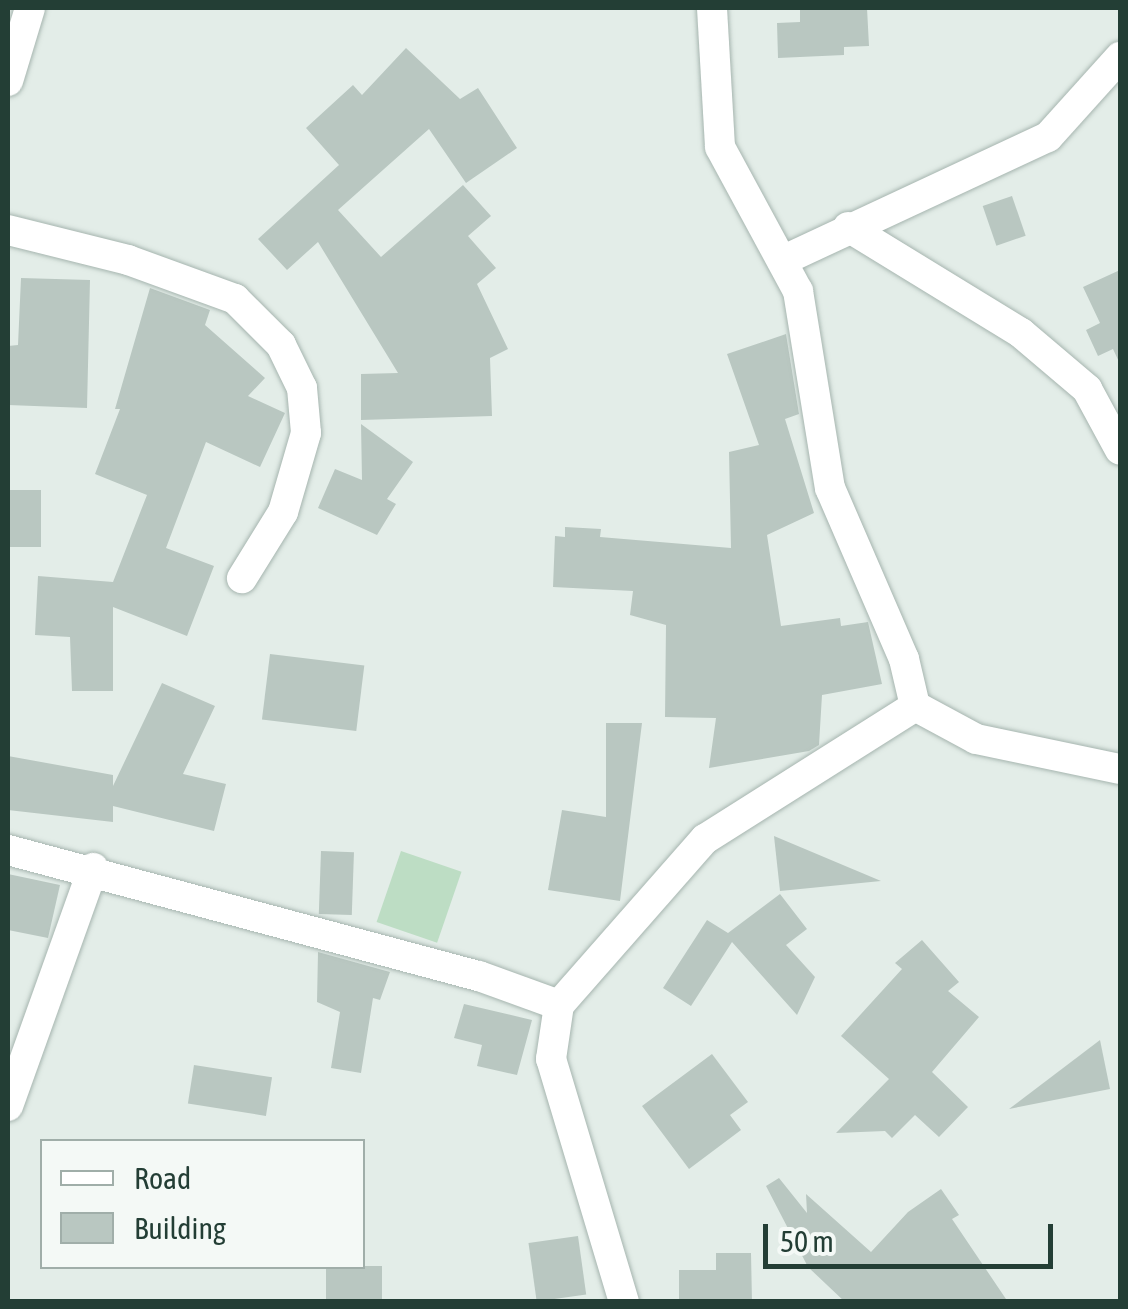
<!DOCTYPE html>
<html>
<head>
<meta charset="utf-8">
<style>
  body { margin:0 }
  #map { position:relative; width:1128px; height:1309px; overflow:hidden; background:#e3ede8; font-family:"Asap Condensed",sans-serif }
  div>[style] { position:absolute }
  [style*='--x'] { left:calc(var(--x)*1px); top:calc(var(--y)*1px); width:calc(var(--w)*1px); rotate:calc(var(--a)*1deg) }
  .green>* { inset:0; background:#bdddc4; transform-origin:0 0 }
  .building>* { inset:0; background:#b9c7c1; transform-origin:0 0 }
  .roads { filter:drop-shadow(0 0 2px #a6b5af) drop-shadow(0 0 2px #a6b5af) }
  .street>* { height:30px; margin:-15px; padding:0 15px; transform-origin:15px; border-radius:15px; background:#fff }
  span { translate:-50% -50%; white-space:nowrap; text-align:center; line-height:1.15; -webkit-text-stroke:10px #f4f9f6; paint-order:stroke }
  .frame { position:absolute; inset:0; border:10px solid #233e35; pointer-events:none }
  .legend { position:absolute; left:40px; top:1139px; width:325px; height:130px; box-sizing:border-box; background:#f4f9f6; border:2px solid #a0aea9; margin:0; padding:12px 18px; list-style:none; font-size:30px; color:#233e35 }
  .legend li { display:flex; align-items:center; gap:20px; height:50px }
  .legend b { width:50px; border:2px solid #a0aea9 }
  .scale { position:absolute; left:763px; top:1224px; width:290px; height:45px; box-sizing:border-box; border:5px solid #233e35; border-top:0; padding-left:12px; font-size:30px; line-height:35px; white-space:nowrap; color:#233e35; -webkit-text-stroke:8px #f4f9f6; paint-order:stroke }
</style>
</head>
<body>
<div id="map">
  <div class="green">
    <i style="left:401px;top:851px;width:64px;height:75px;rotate:19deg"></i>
  </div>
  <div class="building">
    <i style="clip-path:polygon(800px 8px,867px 8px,869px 46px,844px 47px,844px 55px,778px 58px,777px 23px,800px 22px)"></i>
    <i style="clip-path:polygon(406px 48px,460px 99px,478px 88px,517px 148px,466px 183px,429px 129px,338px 210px,381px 257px,463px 185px,491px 216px,468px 236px,496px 268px,477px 284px,508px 349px,490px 358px,492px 416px,361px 420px,361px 374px,398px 373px,318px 242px,287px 270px,258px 239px,339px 165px,306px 128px,353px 85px,362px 95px)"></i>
    <i style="left:1012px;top:196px;width:42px;height:31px;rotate:71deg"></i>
    <i style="clip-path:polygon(1120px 270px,1120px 364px,1113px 349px,1098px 356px,1086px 330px,1100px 323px,1083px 287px)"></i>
    <i style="clip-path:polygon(21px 278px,90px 280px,87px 408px,8px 405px,8px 346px,18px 345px)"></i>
    <i style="clip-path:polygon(150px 288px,210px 310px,205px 325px,265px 378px,248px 396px,285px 413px,260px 467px,206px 442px,166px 548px,214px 566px,187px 636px,113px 607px,113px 691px,72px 691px,70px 637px,35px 635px,38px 576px,113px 582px,147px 495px,95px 474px,120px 409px,115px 409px)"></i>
    <i style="clip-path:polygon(786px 334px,799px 414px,785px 419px,814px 513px,767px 535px,781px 626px,840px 618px,841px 626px,868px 622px,882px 684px,822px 695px,819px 745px,809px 751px,709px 768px,716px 718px,665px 717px,666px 625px,630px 615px,633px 591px,553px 587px,555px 536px,565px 537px,565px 527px,601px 529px,600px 537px,731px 548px,729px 452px,759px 445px,727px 354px)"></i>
    <i style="clip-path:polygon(361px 424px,413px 462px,387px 499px,396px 504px,377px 535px,318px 508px,335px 469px,362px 480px)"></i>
    <i style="left:8px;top:490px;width:33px;height:57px"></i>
    <i style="left:270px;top:654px;width:95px;height:66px;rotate:7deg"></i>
    <i style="clip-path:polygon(162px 683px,215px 706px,183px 774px,226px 784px,214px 831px,113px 806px,113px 822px,8px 810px,8px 756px,113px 775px,113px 786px)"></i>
    <i style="clip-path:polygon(606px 723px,642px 723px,620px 901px,548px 890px,562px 810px,606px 817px)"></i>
    <i style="clip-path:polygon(774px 836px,881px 881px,780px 891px)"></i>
    <i style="left:321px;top:851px;width:33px;height:63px;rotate:2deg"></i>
    <i style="clip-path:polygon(8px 874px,60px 885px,48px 938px,8px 930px)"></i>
    <i style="clip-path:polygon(780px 894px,807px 929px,786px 945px,815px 977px,797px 1015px,732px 942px,691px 1006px,663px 988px,707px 920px,728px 933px)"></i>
    <i style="clip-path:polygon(922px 940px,959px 982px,948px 991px,979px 1017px,932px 1072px,968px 1107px,939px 1137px,915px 1115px,892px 1138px,885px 1131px,836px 1133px,889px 1079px,841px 1036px,902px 969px,895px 963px)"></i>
    <i style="clip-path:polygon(318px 952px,390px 972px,380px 1000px,373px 998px,361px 1073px,331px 1068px,340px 1012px,317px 1002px)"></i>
    <i style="clip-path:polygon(464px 1004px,532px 1020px,517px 1075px,477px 1066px,482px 1045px,454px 1038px)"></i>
    <i style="clip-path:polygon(1100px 1040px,1110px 1089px,1009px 1109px)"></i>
    <i style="clip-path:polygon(712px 1054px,748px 1102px,730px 1115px,741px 1130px,689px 1169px,642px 1106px)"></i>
    <i style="left:194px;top:1065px;width:79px;height:39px;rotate:9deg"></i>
    <i style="clip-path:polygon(779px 1178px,807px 1213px,806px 1194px,871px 1252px,908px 1212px,941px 1189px,959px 1215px,952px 1219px,1008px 1302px,845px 1302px,808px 1267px,766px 1186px)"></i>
    <i style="left:578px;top:1236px;width:59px;height:50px;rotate:82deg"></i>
    <i style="clip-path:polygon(716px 1253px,751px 1253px,752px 1302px,679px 1300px,679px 1270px,716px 1270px)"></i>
    <i style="left:326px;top:1266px;width:56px;height:34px"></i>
  </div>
  <div class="roads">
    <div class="street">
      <i style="--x:712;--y:8;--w:139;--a:86.7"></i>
      <i style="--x:720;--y:147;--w:164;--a:61.6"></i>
      <i style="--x:798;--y:291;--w:200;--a:80.8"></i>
      <i style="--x:830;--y:488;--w:186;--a:66.6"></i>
      <i style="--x:904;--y:659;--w:48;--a:76.8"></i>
      <i style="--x:8;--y:81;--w:76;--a:-73.2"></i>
      <i style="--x:848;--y:227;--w:203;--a:31.5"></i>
      <i style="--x:1021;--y:333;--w:87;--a:40.3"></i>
      <i style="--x:1087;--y:389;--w:69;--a:61.6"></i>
      <i style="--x:8;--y:230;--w:124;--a:14"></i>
      <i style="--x:128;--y:260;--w:114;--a:20"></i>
      <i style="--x:235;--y:299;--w:65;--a:45"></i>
      <i style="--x:281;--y:345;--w:48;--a:64"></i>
      <i style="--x:302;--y:388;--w:45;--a:84.9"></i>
      <i style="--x:306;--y:433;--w:82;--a:106.2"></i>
      <i style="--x:283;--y:512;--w:78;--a:121.8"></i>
      <i style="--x:786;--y:259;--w:289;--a:-25"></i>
      <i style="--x:1048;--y:137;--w:108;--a:-48"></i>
      <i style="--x:8;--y:850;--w:488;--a:15"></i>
      <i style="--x:479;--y:976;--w:85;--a:19.9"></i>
      <i style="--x:8;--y:1106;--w:253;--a:-70.3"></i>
      <i style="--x:624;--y:1302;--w:254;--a:-106.7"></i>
      <i style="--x:551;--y:1059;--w:55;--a:-81.6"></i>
      <i style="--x:559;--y:1005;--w:221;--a:-48.7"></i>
      <i style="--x:705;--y:839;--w:249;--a:-32.3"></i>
      <i style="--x:915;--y:706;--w:69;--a:28.4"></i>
      <i style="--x:976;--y:739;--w:147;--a:11.8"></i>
    </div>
  </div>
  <div class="frame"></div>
  <ul class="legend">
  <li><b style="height:12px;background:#fff"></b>Road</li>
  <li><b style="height:28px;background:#b9c7c1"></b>Building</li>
  </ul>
  <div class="scale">50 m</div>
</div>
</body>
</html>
